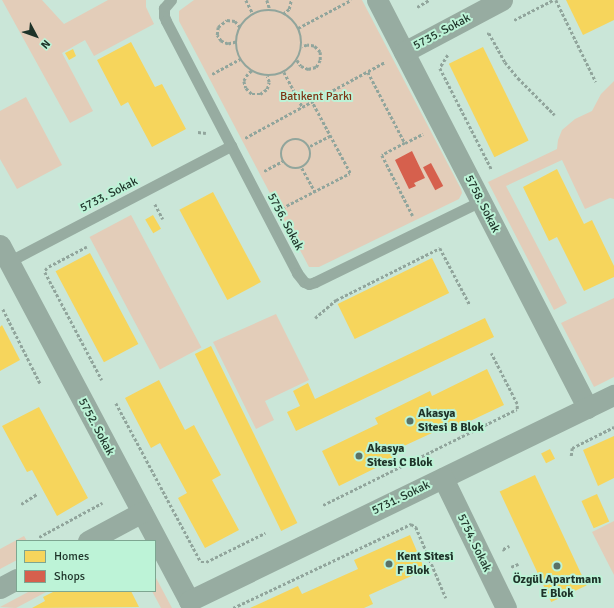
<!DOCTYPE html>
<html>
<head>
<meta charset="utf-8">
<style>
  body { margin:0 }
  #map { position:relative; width:614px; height:608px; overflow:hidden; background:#cae6d8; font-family:Signika,sans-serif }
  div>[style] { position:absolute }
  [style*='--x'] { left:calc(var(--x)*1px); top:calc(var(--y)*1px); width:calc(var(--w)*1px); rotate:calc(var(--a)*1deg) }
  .green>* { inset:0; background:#e3cdb9; transform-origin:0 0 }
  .homes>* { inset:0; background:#f6d55c; transform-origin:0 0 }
  .shops>* { inset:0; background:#d6604d; transform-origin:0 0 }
  .path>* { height:2.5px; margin-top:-1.25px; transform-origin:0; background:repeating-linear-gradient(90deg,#91a59c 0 3px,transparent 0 5px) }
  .path>.ring { margin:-1.25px; padding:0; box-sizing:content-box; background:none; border:2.5px solid #91a59c; border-radius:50% }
  .lane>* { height:11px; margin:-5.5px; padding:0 5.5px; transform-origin:5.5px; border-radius:5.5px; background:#97aca1 }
  .street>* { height:21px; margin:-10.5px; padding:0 10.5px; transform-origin:10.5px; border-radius:10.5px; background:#97aca1 }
  .dots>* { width:11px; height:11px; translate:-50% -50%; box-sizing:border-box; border:2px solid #bdf3d7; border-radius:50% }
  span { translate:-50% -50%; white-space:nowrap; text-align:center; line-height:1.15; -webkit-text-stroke:4px #bdf3d7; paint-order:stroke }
  .street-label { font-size:12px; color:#1e3329 }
  .park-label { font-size:12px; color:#7d3515 }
  .poi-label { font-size:12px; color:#1e3329; font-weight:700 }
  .left { translate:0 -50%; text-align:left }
  .legend { position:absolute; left:16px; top:540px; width:140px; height:52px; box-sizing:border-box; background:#bdf3d7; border:1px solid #7da691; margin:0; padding:5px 7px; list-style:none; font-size:12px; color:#1e3329 }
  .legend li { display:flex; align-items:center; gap:8px; height:20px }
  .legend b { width:20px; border:1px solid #7da691 }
  .north { position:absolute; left:16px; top:16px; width:40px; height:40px; -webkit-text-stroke:3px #bdf3d7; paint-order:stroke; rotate:131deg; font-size:11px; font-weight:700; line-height:16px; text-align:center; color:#1e3329 }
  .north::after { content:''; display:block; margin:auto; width:14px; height:18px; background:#1e3329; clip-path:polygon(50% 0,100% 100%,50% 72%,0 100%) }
</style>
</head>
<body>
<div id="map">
  <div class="green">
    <i style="clip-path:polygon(2px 0,42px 0,64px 24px,108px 0,146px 0,146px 7px,154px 24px,94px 56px,85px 40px,62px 53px,93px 111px,70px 123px)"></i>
    <i style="clip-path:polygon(194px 0,362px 0,461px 189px,462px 193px,459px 199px,319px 267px,309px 267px,179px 21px,179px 11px)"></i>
    <i style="clip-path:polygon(614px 81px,614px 199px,610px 198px,585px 209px,562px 160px,506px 186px,567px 303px,554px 310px,488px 182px,557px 149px,558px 140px,562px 130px,575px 119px,592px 111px,601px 94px)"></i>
    <i style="clip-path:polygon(26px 97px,62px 165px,17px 189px,0 159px,0 111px)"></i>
    <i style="left:131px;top:215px;width:150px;height:47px;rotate:62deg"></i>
    <i style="clip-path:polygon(614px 298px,614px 377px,594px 387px,561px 323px)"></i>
    <i style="clip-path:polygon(276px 314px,309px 380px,265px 401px,274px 420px,256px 429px,213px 342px)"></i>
    <i style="clip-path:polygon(614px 521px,614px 575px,592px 532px)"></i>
    <i style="clip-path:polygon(24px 536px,27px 541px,17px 541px,17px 560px,0 569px,0 549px)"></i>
    <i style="clip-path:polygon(155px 576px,172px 608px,161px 608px,152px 591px,155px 591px)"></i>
    <i style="clip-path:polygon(30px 591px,48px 591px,16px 608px,0 607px)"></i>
  </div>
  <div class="homes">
    <i style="clip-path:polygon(566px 0,614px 0,614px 20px,583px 35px)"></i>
    <i style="clip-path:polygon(131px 42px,155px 87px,162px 84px,186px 129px,152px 147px,128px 102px,121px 106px,97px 60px)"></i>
    <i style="left:483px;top:47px;width:104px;height:38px;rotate:64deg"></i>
    <i style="clip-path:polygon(73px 49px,76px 56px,69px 60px,65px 53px)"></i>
    <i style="clip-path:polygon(557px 169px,584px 224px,592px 220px,614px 266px,614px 277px,584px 291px,557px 237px,549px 241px,523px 187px)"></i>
    <i style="left:213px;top:192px;width:102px;height:38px;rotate:62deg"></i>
    <i style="left:153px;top:215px;width:16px;height:9px;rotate:60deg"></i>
    <i style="left:90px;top:253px;width:103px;height:39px;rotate:62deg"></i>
    <i style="left:432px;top:258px;width:39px;height:105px;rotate:64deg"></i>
    <i style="clip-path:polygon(485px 318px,494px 337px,296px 431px,287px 412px,300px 406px,293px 391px,308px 383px,315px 399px)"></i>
    <i style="clip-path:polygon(2px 325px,20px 360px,0 371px,0 327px)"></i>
    <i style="left:211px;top:346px;width:197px;height:18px;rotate:64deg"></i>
    <i style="clip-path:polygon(487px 369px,504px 405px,449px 431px,447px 426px,391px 452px,394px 459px,339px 486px,322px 451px,378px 424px,375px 418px,430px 391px,432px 396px)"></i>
    <i style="clip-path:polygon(159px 380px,185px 430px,194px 425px,221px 475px,212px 480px,239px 530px,205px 548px,178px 498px,187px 493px,160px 443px,151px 448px,125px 398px)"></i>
    <i style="clip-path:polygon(39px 407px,88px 498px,57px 516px,32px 470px,27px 472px,2px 426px)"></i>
    <i style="clip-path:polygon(614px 436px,614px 478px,598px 486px,583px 450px)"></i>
    <i style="left:550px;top:449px;width:11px;height:10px;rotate:63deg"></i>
    <i style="left:535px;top:475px;width:122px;height:39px;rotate:65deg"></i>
    <i style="left:597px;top:494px;width:30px;height:17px;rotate:66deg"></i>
    <i style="clip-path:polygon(410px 535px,425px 570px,369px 595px,373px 604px,364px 608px,250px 608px,298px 586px,302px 594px,358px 569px,354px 560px)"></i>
    <i style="clip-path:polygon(55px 591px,131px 591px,139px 607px,32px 608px,45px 601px,43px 597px)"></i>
  </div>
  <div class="shops">
    <i style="clip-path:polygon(412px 151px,425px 178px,414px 183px,416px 186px,409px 189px,395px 160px)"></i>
    <i style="left:431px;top:163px;width:26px;height:9px;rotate:62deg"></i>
  </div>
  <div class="path">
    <i style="--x:246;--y:0;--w:16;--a:63"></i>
    <i style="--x:267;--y:0;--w:10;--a:73"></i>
    <i style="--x:556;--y:0;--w:91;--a:64"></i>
    <i style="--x:417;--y:7;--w:14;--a:-30"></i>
    <i class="ring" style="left:236px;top:10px;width:63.5px;height:63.5px"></i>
    <i style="--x:283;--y:14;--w:8;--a:-40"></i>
    <i style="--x:289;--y:9;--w:9;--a:-77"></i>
    <i style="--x:514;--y:20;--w:44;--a:-27.1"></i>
    <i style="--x:298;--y:28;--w:60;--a:-27.8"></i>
    <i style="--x:487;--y:34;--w:2;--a:-27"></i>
    <i style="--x:489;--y:33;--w:33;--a:61"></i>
    <i style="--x:505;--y:62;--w:21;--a:51"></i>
    <i style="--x:518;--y:78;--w:52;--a:45"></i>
    <i style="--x:236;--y:42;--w:8;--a:166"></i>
    <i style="--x:228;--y:44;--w:8;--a:-157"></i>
    <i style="--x:221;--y:41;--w:7;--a:-124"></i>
    <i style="--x:217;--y:35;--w:8;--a:-83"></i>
    <i style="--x:218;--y:27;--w:11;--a:-38"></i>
    <i style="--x:227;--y:20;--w:8;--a:7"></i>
    <i style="--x:235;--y:21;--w:8;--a:50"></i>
    <i style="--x:448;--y:55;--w:15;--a:122"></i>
    <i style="--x:440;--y:68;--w:114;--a:63"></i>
    <i style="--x:297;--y:60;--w:7;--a:56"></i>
    <i style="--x:301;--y:66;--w:8;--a:23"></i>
    <i style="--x:308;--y:69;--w:8;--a:-14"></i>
    <i style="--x:316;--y:67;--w:8;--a:-60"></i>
    <i style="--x:320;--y:60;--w:8;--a:-90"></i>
    <i style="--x:320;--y:52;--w:8;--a:-135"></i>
    <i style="--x:314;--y:46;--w:7;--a:-172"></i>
    <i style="--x:307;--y:45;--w:5;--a:158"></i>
    <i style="--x:252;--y:71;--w:5;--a:143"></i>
    <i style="--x:248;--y:74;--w:8;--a:120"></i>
    <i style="--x:244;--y:81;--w:7;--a:74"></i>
    <i style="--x:246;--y:88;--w:8;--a:45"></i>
    <i style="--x:252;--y:94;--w:8;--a:0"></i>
    <i style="--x:260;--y:94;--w:9;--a:-36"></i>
    <i style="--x:267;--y:89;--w:7;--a:-74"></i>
    <i style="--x:269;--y:82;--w:6;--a:-108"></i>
    <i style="--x:284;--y:72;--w:40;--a:62"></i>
    <i style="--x:368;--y:72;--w:80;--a:62.5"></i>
    <i style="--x:405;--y:143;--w:20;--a:-27"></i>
    <i style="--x:212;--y:74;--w:32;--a:-28"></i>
    <i style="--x:198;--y:132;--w:8;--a:7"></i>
    <i style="--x:245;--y:138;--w:159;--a:-28.5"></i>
    <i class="ring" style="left:281px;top:139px;width:27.5px;height:27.5px"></i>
    <i style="--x:405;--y:143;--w:26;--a:152"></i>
    <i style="--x:382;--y:155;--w:68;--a:63.1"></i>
    <i style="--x:310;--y:146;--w:22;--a:-27"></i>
    <i style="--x:302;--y:168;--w:26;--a:61"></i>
    <i style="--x:264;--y:171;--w:21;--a:-28"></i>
    <i style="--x:155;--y:204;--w:17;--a:62"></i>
    <i style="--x:282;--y:208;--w:76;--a:-27.2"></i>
    <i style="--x:350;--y:173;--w:81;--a:-118.2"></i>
    <i style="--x:87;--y:247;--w:45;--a:152.3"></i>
    <i style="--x:47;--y:268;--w:4;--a:117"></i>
    <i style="--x:45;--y:272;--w:122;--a:62.2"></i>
    <i style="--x:3;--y:309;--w:83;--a:63.4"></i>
    <i style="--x:315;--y:318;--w:28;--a:-41"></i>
    <i style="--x:336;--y:300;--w:116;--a:-26.6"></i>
    <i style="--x:440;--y:248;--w:64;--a:62.2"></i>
    <i style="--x:116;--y:403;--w:180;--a:61.9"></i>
    <i style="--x:201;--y:562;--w:5;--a:0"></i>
    <i style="--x:206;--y:562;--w:66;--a:-26.2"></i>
    <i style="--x:571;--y:456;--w:8;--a:-83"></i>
    <i style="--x:572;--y:448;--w:47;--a:-26.6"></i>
    <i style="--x:21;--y:504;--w:19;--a:-32"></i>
    <i style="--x:323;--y:505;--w:216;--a:-26.3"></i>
    <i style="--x:517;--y:409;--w:5;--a:-90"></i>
    <i style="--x:517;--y:404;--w:57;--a:-117"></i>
    <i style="--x:39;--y:537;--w:72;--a:-28.4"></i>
    <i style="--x:504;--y:551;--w:2;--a:-117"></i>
    <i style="--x:503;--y:549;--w:7;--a:-27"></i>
    <i style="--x:511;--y:567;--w:8;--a:-23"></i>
    <i style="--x:233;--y:608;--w:197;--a:-25.3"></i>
    <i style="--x:411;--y:524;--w:6;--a:31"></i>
    <i style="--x:416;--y:527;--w:77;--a:67.1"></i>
  </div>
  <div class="lane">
    <i style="--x:171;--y:0;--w:11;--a:131"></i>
    <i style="--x:164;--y:8;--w:8;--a:90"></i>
    <i style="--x:164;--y:16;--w:5;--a:68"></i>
    <i style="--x:166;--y:21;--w:284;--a:62.5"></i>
    <i style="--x:297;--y:273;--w:11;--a:52"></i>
    <i style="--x:304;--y:282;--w:5;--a:22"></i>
    <i style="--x:309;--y:284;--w:6;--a:-18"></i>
    <i style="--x:315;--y:282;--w:185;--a:-26"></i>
    <i style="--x:6;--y:263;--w:254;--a:-27.5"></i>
  </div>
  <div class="street">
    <i style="--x:377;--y:0;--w:459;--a:62.7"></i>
    <i style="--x:404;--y:52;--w:111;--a:-28"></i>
    <i style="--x:0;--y:245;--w:403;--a:62"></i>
    <i style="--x:189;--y:601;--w:472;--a:-25.9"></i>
    <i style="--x:443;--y:478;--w:144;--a:64.1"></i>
    <i style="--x:88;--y:541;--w:61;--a:-28.2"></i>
    <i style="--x:0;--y:588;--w:19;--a:-28"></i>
  </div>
  <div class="dots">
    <i style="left:410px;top:421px;background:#5a7266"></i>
    <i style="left:359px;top:456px;background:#5a7266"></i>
    <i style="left:389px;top:564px;background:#5a7266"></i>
    <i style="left:557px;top:566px;background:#5a7266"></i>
  </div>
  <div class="street-label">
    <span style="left:442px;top:32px;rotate:-28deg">5735. Sokak</span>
    <span style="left:109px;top:195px;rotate:-27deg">5733. Sokak</span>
    <span style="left:482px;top:204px;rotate:63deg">5758. Sokak</span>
    <span style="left:285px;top:222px;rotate:62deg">5756. Sokak</span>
    <span style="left:96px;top:427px;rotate:62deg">5752. Sokak</span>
    <span style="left:401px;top:498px;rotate:-26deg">5731. Sokak</span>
    <span style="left:474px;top:543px;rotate:64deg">5754. Sokak</span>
  </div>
  <div class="park-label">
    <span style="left:316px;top:97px">Batıkent Parkı</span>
  </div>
  <div class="poi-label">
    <span class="left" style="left:418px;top:421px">Akasya<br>Sitesi B Blok</span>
    <span class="left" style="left:367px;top:456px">Akasya<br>Sitesi C Blok</span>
    <span class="left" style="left:397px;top:564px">Kent Sitesi<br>F Blok</span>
    <span style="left:557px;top:587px">Özgül Apartmanı<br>E Blok</span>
  </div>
  <ul class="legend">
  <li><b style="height:11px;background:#f6d55c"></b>Homes</li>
  <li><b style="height:11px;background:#d6604d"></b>Shops</li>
  </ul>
  <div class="north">N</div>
</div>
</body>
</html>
